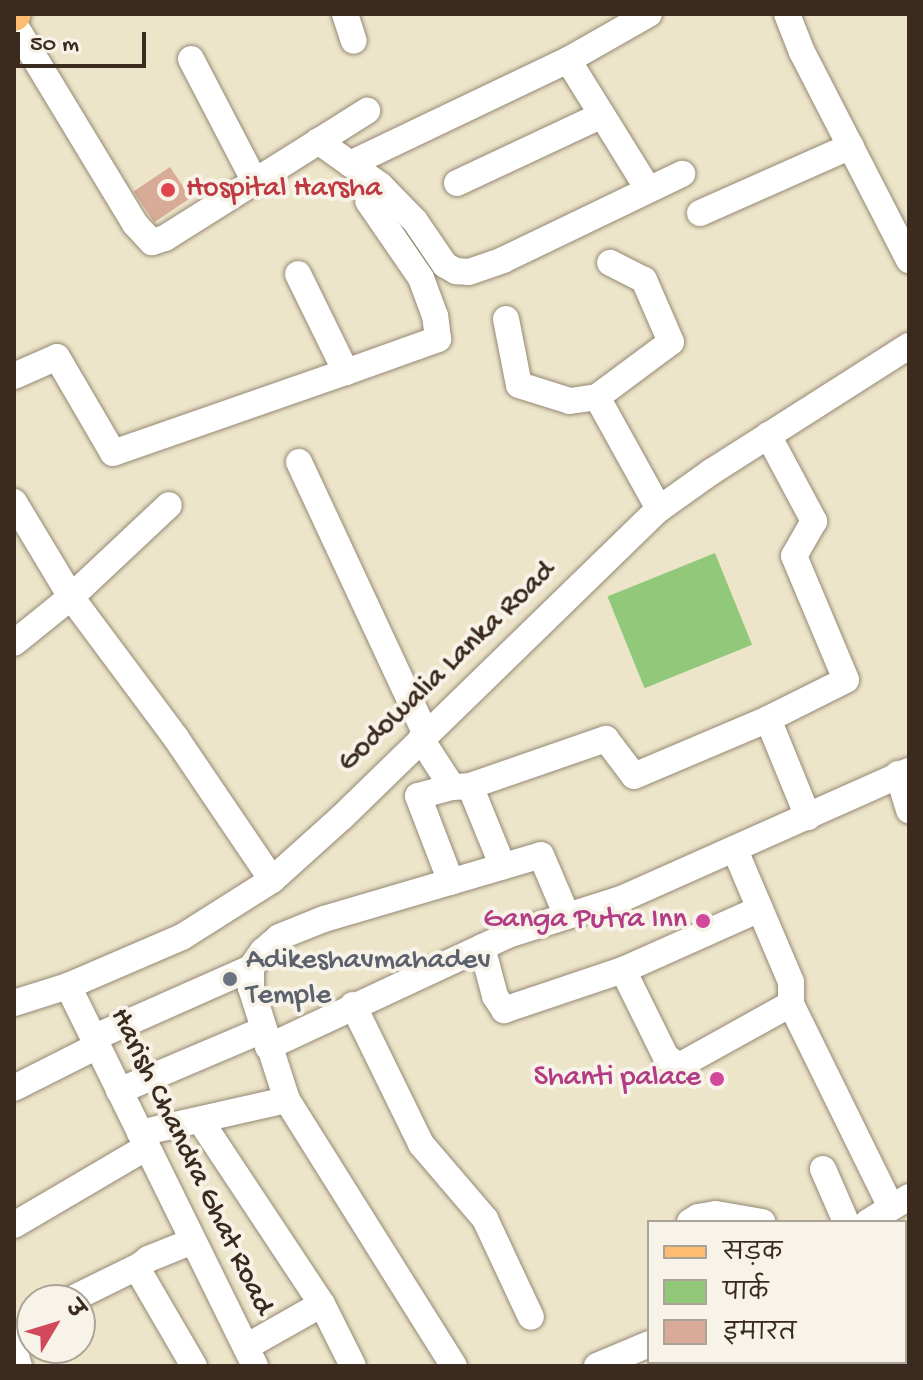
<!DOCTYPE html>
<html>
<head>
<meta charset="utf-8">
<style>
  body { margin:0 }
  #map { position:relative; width:923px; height:1380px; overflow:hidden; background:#ede5ca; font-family:"Gochi Hand","Playpen Sans Deva",sans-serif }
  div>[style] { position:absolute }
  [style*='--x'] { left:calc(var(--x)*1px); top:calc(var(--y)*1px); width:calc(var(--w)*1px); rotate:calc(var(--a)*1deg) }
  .green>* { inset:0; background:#92c87a; transform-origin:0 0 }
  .building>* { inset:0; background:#d8ab98; transform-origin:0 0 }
  .roads { filter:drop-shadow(0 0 2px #948874) drop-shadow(0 0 2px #948874) }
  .minor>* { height:26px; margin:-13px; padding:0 13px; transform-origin:13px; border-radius:13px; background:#fff }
  .major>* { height:32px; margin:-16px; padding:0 16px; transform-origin:16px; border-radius:16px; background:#fdbc70 }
  .dots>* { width:22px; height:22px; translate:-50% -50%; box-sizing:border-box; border:4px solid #f7f3e8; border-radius:50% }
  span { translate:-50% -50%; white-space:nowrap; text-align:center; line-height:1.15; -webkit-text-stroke:8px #f7f3e8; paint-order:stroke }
  .health-label { font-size:30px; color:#be3a42 }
  .left { translate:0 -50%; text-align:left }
  .street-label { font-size:30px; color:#3b2a1e }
  .hotel-label { font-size:30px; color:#b23c85 }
  .right { translate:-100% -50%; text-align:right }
  .worship-label { font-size:30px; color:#5b616d }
  .frame { position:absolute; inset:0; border:16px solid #3b2a1e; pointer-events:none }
  .legend { position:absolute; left:647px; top:1220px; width:260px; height:144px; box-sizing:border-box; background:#f7f3e8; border:2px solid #aca397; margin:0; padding:10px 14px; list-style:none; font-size:24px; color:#3b2a1e }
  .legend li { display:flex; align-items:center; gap:16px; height:40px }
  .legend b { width:40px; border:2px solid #aca397 }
  .north { position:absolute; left:16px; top:1284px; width:80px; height:80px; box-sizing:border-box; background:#f7f3e8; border:2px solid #aca397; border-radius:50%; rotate:52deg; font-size:22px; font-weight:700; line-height:32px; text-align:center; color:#3b2a1e }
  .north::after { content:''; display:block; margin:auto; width:28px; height:36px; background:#d1495b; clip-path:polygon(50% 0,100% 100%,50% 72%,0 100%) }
  .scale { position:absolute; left:16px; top:32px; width:130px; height:36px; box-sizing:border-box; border:4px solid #3b2a1e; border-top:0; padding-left:10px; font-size:24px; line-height:28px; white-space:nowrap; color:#3b2a1e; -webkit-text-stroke:6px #f7f3e8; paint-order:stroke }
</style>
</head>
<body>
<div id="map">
  <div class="green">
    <i style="left:715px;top:553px;width:99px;height:116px;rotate:68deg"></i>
  </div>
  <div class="building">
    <i style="left:170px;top:167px;width:37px;height:44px;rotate:56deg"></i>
  </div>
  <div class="roads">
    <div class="minor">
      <i style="--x:345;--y:14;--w:28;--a:72"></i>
      <i style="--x:787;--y:14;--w:41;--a:68.5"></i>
      <i style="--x:802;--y:52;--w:234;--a:62.8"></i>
      <i style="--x:14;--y:24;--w:234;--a:58.8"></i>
      <i style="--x:135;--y:224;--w:25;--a:47"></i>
      <i style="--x:152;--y:242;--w:14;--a:-17"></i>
      <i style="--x:165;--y:238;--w:239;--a:-32.2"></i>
      <i style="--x:191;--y:59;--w:139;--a:62.5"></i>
      <i style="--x:568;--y:60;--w:152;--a:58.2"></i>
      <i style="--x:318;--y:141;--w:76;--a:35.4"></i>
      <i style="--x:380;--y:185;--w:50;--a:45.8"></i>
      <i style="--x:415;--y:221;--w:53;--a:55.7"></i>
      <i style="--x:445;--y:265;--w:13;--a:29"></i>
      <i style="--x:456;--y:271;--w:13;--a:4"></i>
      <i style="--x:469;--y:272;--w:36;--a:-19"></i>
      <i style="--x:503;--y:260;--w:199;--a:-25.7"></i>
      <i style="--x:350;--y:164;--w:242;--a:-25.5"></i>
      <i style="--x:568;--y:60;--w:93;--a:-29.6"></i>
      <i style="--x:457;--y:183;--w:160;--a:-25.1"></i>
      <i style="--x:700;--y:213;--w:165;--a:-23.9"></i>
      <i style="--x:506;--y:319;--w:67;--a:78.9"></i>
      <i style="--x:519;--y:385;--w:53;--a:17.4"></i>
      <i style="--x:570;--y:401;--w:27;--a:-8"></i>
      <i style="--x:597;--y:397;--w:92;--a:-36.6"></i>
      <i style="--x:671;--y:342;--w:68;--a:-113.5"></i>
      <i style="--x:644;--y:280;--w:38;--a:-153"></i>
      <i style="--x:346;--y:372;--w:98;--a:-19.7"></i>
      <i style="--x:438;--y:339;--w:23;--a:-97"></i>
      <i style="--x:435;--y:316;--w:40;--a:-110.2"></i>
      <i style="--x:421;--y:278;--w:93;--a:-124.5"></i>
      <i style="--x:14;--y:376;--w:47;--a:-23.8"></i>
      <i style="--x:57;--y:357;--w:111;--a:59.7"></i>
      <i style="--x:113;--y:453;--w:247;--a:-19.2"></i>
      <i style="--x:346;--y:372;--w:109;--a:-116.1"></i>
      <i style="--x:597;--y:397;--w:128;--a:61"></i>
      <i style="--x:768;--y:435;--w:98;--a:61.9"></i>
      <i style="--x:814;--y:521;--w:40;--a:119.7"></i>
      <i style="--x:794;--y:556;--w:134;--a:67.2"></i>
      <i style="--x:846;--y:680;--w:87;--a:153.4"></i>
      <i style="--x:768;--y:719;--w:106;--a:67.8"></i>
      <i style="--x:299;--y:462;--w:300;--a:65"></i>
      <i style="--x:14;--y:502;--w:111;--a:59"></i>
      <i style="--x:71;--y:597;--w:176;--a:53.3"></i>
      <i style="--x:176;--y:738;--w:171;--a:55.9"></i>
      <i style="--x:14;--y:643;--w:73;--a:-38.9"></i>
      <i style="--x:71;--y:597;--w:134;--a:-43.2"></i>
      <i style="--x:421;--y:739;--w:57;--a:57.1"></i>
      <i style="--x:452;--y:787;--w:35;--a:165"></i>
      <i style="--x:418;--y:796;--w:92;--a:69"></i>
      <i style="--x:898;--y:774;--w:38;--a:73"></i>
      <i style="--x:470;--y:786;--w:144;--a:-19.1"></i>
      <i style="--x:606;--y:739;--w:46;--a:52.9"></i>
      <i style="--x:634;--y:776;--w:146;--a:-23"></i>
      <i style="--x:453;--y:787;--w:17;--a:-3"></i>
      <i style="--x:470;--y:786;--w:87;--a:67.8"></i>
      <i style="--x:735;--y:850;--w:143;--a:67"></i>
      <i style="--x:791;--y:982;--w:22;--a:90"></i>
      <i style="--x:791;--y:1004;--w:226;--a:63.8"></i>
      <i style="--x:482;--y:947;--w:51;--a:75.1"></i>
      <i style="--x:495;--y:996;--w:17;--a:57"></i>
      <i style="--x:504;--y:1010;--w:126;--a:-18.6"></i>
      <i style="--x:623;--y:970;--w:150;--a:-24"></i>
      <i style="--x:623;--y:970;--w:97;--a:63.7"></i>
      <i style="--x:666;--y:1057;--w:16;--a:35"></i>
      <i style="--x:679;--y:1066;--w:128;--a:-29"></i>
      <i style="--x:68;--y:986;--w:424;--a:63.8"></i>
      <i style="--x:14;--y:1003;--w:57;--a:-17.5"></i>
      <i style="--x:68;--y:986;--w:124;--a:-23.3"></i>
      <i style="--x:182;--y:937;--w:107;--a:-32.3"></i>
      <i style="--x:272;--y:880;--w:94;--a:-42"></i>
      <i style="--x:342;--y:817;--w:442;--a:-44.2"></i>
      <i style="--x:659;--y:509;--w:64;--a:-35.4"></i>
      <i style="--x:711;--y:472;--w:235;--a:-32.5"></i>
      <i style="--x:353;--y:1005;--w:155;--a:63.9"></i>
      <i style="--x:421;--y:1144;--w:99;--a:49.5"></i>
      <i style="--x:485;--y:1219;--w:108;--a:64.9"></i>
      <i style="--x:93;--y:1038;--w:173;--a:-23.9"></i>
      <i style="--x:268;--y:1047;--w:265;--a:-25"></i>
      <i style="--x:508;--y:935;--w:119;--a:-17.7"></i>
      <i style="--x:621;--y:899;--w:315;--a:-24"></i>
      <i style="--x:14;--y:1088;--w:93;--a:-26.8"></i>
      <i style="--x:119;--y:1091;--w:156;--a:-23"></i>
      <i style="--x:287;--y:1100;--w:118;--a:-107.8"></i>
      <i style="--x:251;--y:988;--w:20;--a:-90"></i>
      <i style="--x:251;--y:968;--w:21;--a:-55"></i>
      <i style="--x:263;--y:951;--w:21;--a:-41"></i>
      <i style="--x:279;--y:937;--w:48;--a:-21.8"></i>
      <i style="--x:324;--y:919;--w:226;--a:-16.4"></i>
      <i style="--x:541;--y:855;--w:66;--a:66.9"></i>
      <i style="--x:200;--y:1120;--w:221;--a:56.5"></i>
      <i style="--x:322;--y:1304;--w:69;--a:63.4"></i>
      <i style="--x:140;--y:1133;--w:151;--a:-12.7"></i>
      <i style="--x:287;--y:1100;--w:314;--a:57.9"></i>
      <i style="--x:823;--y:1169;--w:58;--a:66.5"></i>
      <i style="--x:690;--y:1222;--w:9;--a:-32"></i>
      <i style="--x:698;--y:1217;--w:18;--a:-9"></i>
      <i style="--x:716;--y:1214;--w:47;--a:9.9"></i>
      <i style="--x:868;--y:1222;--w:48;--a:-31.4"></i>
      <i style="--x:14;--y:1225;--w:154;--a:-30.4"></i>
      <i style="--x:193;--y:1241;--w:48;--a:158.2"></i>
      <i style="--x:148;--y:1259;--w:9;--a:139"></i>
      <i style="--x:141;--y:1265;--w:10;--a:90"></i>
      <i style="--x:141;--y:1275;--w:105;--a:59.8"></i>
      <i style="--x:905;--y:1274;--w:7;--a:56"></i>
      <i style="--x:70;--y:1300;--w:79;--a:-26.2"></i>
      <i style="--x:905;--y:1330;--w:5;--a:-37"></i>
      <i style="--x:14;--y:1340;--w:22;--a:-36"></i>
      <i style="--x:246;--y:1347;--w:87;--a:-29.5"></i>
      <i style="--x:14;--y:1349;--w:18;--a:74"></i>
      <i style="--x:597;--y:1366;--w:56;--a:-22.9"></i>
      <i style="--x:851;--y:1366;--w:7;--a:-34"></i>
    </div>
    <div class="major">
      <i style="--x:14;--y:15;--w:1;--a:-45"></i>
    </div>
  </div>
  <div class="dots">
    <i style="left:168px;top:190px;background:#e0444e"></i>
    <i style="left:703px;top:921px;background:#d1479c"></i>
    <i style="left:230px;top:979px;background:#6b7280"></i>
    <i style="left:717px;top:1079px;background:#d1479c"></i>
  </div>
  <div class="health-label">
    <span class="left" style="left:186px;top:190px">Hospital Harsha</span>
  </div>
  <div class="street-label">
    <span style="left:448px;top:668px;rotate:-44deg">Godowalia Lanka Road</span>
    <span style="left:190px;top:1162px;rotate:64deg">Harish Chandra Ghat Road</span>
  </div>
  <div class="hotel-label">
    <span class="right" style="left:687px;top:921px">Ganga Putra Inn</span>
    <span class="right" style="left:701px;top:1079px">Shanti palace</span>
  </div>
  <div class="worship-label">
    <span class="left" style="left:246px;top:979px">Adikeshavmahadev<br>Temple</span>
  </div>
  <div class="frame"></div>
  <ul class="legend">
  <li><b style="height:10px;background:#fdbc70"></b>सड़क</li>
  <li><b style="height:22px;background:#92c87a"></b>पार्क</li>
  <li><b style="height:22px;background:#d8ab98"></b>इमारत</li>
  </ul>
  <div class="north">उ</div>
  <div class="scale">50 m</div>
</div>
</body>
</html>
